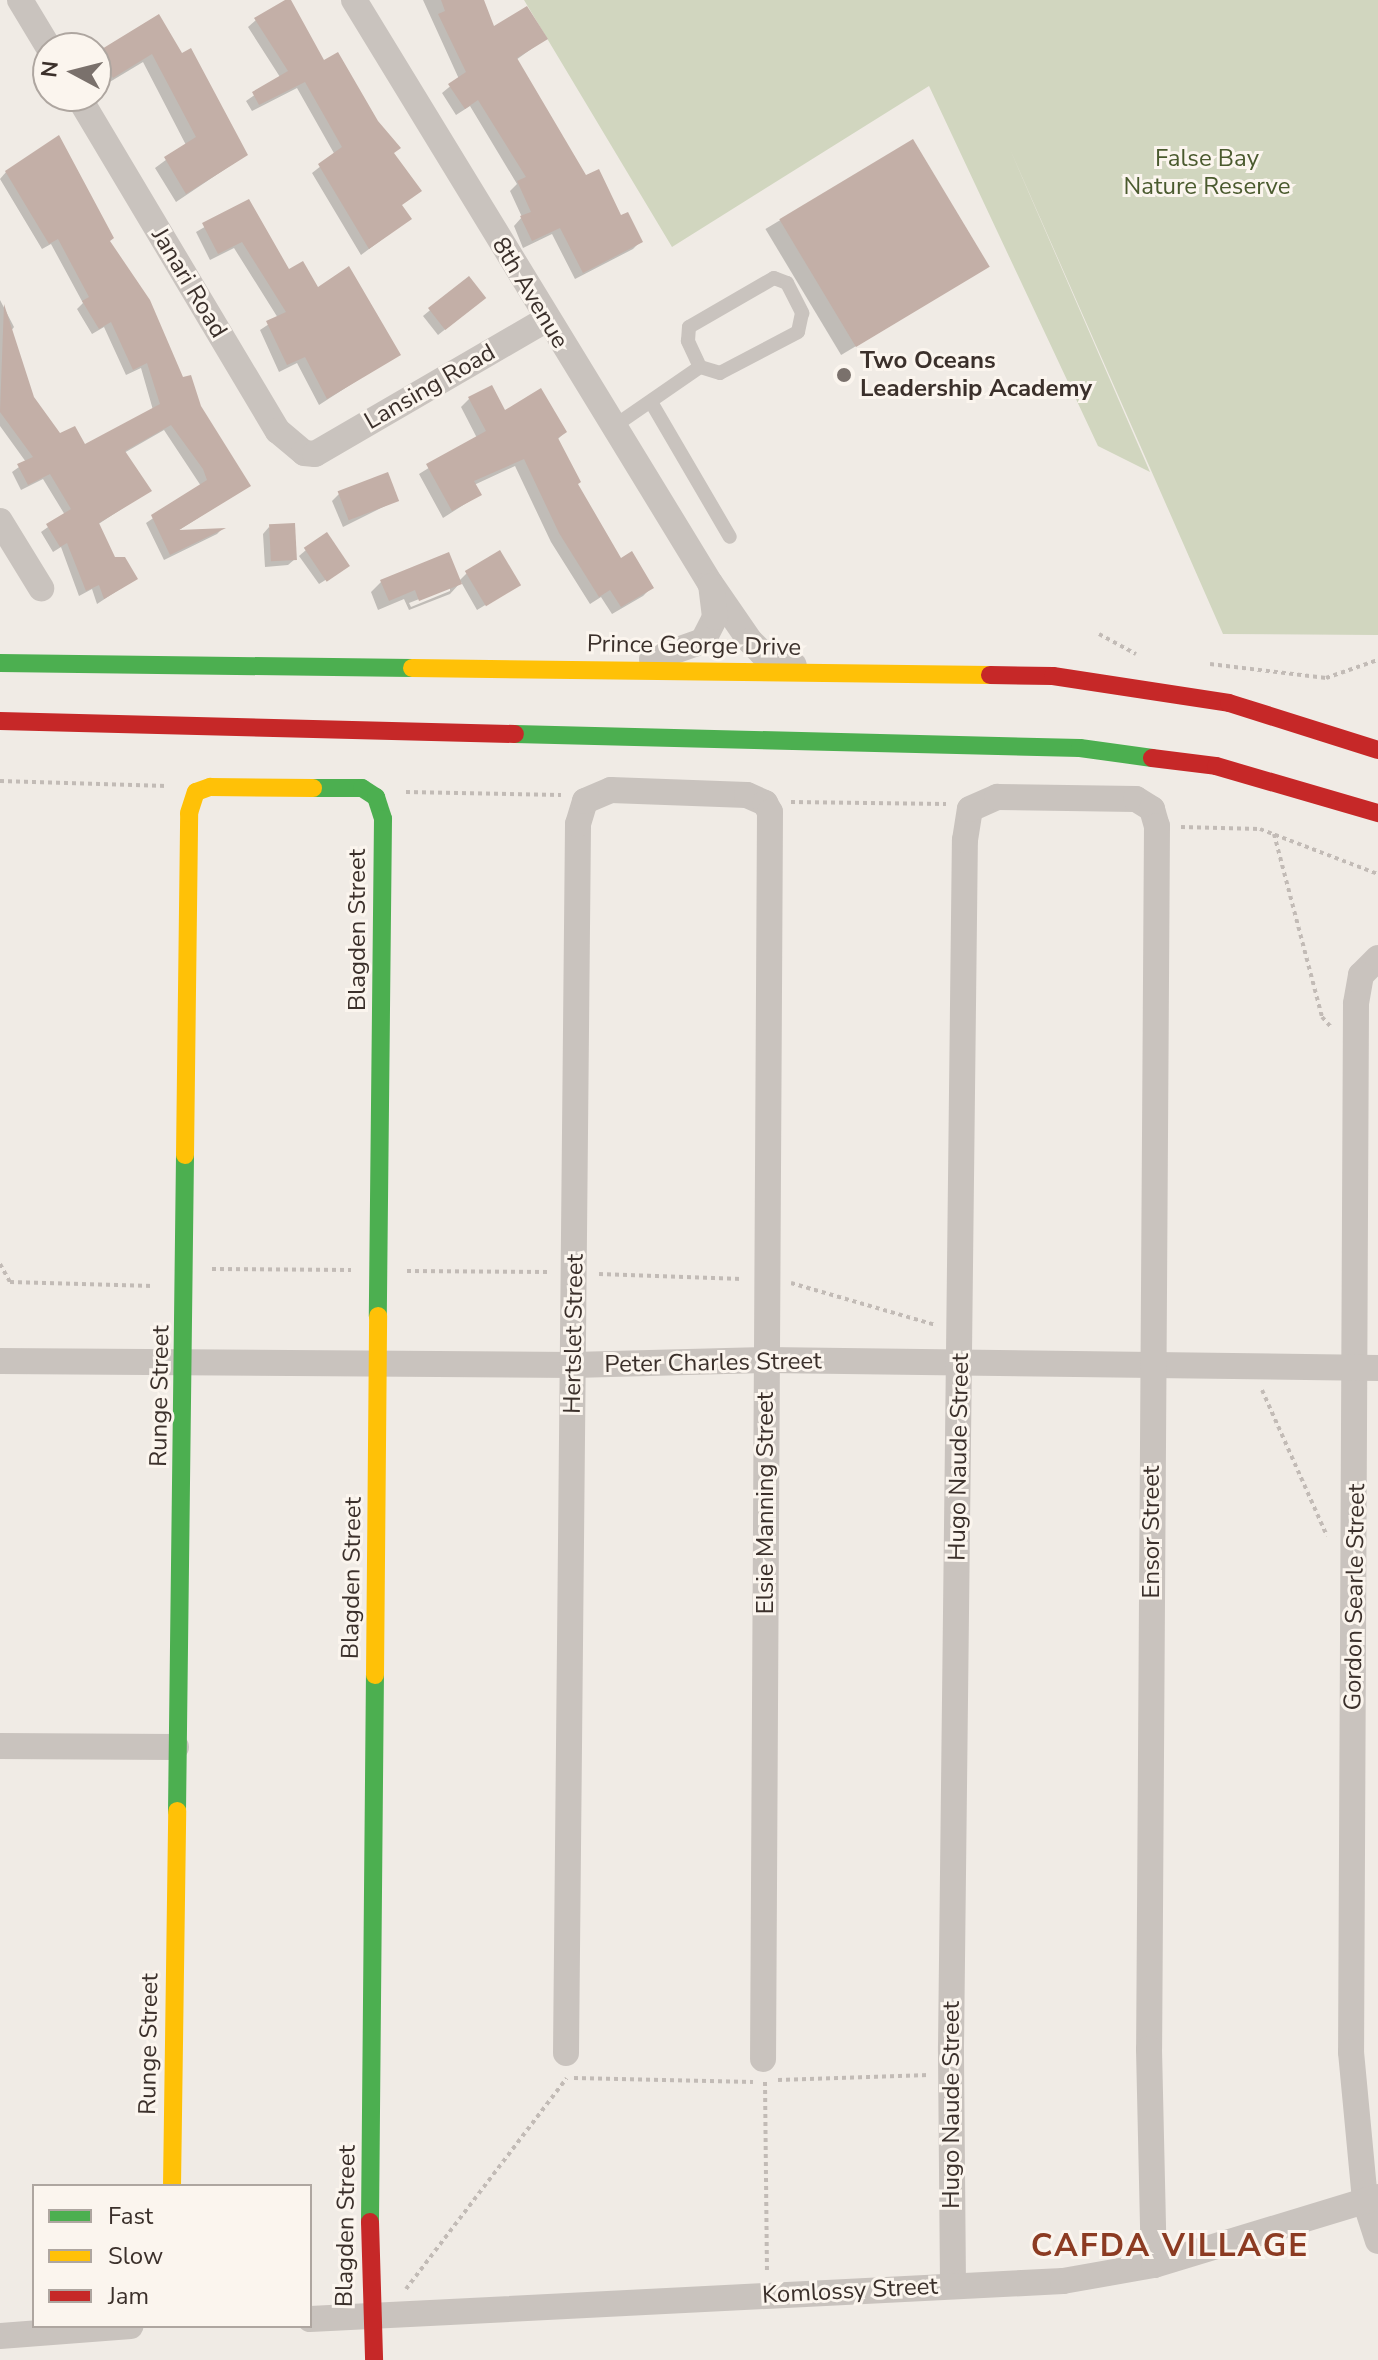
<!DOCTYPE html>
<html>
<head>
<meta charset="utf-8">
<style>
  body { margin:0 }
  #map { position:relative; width:1378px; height:2360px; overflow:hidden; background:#f0ebe5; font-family:"Nunito Sans",sans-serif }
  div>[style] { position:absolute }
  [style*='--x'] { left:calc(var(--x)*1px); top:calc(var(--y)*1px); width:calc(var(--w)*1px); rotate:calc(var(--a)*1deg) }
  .green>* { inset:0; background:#d1d6bf }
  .shadow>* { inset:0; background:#0003; transform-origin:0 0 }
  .building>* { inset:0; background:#c3afa7; transform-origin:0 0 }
  .path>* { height:4px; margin-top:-2px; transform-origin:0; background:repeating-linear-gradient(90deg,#c2bbb6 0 4px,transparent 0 8px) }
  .lane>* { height:14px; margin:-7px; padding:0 7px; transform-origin:7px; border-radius:7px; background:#c9c3be }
  .street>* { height:26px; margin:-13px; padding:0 13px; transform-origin:13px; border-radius:13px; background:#c9c3be }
  .fast>* { height:18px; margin:-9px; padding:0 9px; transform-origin:9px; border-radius:9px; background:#4caf50 }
  .slow>* { height:18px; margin:-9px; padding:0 9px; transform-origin:9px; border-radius:9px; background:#ffc107 }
  .jam>* { height:18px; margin:-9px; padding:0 9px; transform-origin:9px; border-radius:9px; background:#c62828 }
  .dots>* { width:22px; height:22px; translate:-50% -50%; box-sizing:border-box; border:4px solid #fbf5ee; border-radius:50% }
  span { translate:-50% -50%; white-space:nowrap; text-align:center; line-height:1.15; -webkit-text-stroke:6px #fbf5ee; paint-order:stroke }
  .park-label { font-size:24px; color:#4a5a2e }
  .street-label { font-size:24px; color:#3b302b }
  .poi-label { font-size:24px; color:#3b302b; font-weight:700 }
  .left { translate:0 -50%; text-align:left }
  .district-label { font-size:32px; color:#8c3b22; font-weight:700; letter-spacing:2px }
  .legend { position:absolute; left:32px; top:2184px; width:280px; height:144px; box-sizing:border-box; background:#fbf5ee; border:2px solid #aea6a0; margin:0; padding:10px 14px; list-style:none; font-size:24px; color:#3b302b }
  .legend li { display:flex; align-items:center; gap:16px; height:40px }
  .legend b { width:40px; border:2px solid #aea6a0 }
  .north { position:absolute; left:32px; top:32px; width:80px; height:80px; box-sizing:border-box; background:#fbf5ee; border:2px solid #aea6a0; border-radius:50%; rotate:277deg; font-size:22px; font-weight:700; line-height:32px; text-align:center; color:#3b302b }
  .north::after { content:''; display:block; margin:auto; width:28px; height:36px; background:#7a716c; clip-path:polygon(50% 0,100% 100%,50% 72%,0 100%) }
</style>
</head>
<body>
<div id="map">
  <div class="green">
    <i style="clip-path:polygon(524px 0,1378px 0,1378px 635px,1223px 634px,1009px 147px,1150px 472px,1098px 446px,929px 86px,672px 247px)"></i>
  </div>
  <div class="shadow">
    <i style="clip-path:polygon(423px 0,482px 0,493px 29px,545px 39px,516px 60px,585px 178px,641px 241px,633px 249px,575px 279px,552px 234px,523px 248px,514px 226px,522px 217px,510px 191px,517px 184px,470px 106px,456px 115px,442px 93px,459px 79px)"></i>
    <i style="clip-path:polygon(158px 17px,246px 155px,176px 202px,155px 168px,186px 145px,143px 62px,103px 86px,96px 74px,98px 53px)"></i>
    <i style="clip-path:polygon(256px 20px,323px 63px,393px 154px,400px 206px,409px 219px,361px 255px,312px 173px,335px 155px,297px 88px,252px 111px,246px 101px,280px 77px,248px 27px)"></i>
    <i style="left:912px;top:141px;width:147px;height:171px;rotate:59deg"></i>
    <i style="clip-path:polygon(6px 172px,108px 242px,182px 380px,248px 486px,176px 532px,221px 530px,217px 534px,164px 560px,146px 523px,201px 486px,164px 430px,124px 453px,149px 491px,97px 525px,114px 559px,135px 579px,97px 604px,92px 589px,79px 596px,61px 547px,53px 552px,41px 532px,65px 515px,43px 479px,21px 490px,12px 472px,26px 462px,0 426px,0 300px,14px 327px,11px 331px,33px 398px,60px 436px,84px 447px,153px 410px,141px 368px,126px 375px,104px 327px,92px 334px,77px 309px,83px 303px,51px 244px,42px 249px,0 179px)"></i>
    <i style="clip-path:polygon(248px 202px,289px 272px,398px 354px,319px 405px,297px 363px,279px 372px,260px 330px,278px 318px,234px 248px,210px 260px,196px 232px)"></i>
    <i style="clip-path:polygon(469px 278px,477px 304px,438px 335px,423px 316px)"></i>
    <i style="clip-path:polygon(469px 399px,565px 432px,557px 440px,576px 485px,621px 561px,652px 587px,643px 596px,612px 614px,601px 597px,590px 604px,551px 542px,515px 466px,474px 485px,479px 495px,443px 518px,419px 474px,477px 438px,461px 407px)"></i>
    <i style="clip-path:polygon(339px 494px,397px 500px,343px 527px,332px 501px)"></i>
    <i style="clip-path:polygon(269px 527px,295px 559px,288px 565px,265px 567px,263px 534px)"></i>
    <i style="clip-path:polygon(306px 550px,348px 566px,319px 584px,299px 556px)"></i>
    <i style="clip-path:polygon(evenodd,467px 573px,518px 585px,477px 610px,461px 582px,450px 594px,409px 610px,404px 599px,378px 610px,371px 592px,381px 582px,459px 581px,467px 573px,450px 587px,450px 591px,411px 607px,409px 603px,450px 587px)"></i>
  </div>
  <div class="building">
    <i style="clip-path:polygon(285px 0,291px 0,324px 60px,338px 52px,378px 121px,401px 148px,394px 153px,422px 191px,402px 205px,412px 219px,369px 249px,318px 164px,342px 147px,305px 82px,259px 105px,252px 92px,288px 71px,254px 18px)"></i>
    <i style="clip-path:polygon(441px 0,484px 0,494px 26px,527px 6px,548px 39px,517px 58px,586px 175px,599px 169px,621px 215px,628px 212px,643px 242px,583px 273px,560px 228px,532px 241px,520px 216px,531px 212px,517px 181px,526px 177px,478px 100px,465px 109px,448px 84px,466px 72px,438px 14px,445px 11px)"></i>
    <i style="clip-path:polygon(159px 14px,182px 53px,191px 48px,248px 155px,186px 194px,164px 157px,196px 137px,152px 54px,113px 78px,97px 52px)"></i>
    <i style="clip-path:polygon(59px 135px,114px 238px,110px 241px,150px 300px,183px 377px,191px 375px,201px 406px,251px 486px,179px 530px,226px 528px,170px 555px,151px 515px,207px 480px,203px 469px,171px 425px,125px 451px,152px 491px,99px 523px,115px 557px,125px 557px,138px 579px,104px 599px,99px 585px,86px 591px,67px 543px,60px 547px,46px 524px,71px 509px,50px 474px,28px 485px,17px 464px,33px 457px,0 412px,4px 304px,34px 397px,60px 433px,75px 426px,85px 444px,160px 404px,147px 363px,133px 370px,111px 322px,99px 329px,82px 301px,89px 297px,58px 239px,49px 244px,5px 171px)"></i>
    <i style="left:913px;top:139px;width:149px;height:156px;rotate:59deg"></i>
    <i style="clip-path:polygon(249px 199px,289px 269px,303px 261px,318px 287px,349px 266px,401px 355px,327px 399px,305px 357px,287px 365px,266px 321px,286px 312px,242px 242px,218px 254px,202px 223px)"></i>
    <i style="left:469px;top:276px;width:28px;height:52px;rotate:52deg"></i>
    <i style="clip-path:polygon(492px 385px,505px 410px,541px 388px,567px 432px,558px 438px,581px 482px,578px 484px,621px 558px,632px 551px,654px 588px,621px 607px,610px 590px,599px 597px,559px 533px,524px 459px,474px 481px,482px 495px,452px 511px,426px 464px,486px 431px,468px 397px)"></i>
    <i style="left:388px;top:472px;width:31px;height:54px;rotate:69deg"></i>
    <i style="left:295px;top:523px;width:37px;height:26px;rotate:87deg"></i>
    <i style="left:327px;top:532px;width:41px;height:28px;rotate:56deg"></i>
    <i style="left:500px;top:550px;width:41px;height:41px;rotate:59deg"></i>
    <i style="clip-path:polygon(449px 552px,462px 584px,419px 601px,415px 590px,389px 601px,380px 580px)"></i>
  </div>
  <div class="path">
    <i style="--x:1099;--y:634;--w:42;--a:28.4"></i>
    <i style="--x:1210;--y:664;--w:117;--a:6.9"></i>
    <i style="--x:1326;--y:678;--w:55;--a:-19.1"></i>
    <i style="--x:0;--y:781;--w:167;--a:1.7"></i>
    <i style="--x:406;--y:792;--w:155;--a:1.1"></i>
    <i style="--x:791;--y:802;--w:155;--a:0.7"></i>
    <i style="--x:1181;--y:827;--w:79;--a:1.5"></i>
    <i style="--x:1260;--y:829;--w:126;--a:20.9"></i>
    <i style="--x:1274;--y:834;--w:189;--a:75.3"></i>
    <i style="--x:1322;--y:1017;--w:15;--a:48"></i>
    <i style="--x:0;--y:1264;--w:21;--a:61"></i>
    <i style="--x:10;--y:1282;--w:143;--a:1.6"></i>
    <i style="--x:212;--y:1269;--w:139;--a:0.4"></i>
    <i style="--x:407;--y:1271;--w:144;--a:0.4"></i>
    <i style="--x:599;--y:1274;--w:143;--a:2"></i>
    <i style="--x:791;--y:1283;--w:151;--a:16.2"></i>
    <i style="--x:1262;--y:1390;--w:160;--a:66"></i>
    <i style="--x:574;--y:2078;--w:179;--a:1.3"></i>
    <i style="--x:778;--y:2080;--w:151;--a:-1.9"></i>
    <i style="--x:765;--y:2082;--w:191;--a:89.4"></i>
    <i style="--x:406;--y:2289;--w:265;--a:-52.7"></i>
  </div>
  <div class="lane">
    <i style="--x:774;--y:278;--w:14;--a:21"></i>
    <i style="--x:787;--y:283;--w:34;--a:63"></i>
    <i style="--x:802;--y:313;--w:19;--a:102"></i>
    <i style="--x:798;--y:332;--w:88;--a:152.3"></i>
    <i style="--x:720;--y:373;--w:21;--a:-163"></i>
    <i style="--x:700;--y:367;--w:29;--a:-115"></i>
    <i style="--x:688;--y:341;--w:14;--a:-86"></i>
    <i style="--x:689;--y:327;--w:98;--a:-30"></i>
    <i style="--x:651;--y:402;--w:156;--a:59.7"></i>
    <i style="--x:613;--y:427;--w:106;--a:-34.6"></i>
  </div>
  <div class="street">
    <i style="--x:20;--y:0;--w:56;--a:58.9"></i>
    <i style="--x:354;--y:0;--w:683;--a:58.59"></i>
    <i style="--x:710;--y:583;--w:70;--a:55.4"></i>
    <i style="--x:750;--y:641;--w:17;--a:45"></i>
    <i style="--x:762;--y:653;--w:34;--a:21"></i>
    <i style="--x:78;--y:96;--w:390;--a:59.2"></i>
    <i style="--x:278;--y:431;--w:34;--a:40"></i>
    <i style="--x:304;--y:453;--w:11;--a:5"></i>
    <i style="--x:315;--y:454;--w:266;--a:-30.2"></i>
    <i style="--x:0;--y:521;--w:79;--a:58.5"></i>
    <i style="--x:652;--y:659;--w:54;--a:-19.4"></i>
    <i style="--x:703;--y:641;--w:27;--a:-63"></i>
    <i style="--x:715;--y:617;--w:31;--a:-97"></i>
    <i style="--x:1378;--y:958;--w:24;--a:135"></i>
    <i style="--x:1361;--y:975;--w:29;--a:100"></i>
    <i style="--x:1356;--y:1004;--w:1048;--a:90.27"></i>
    <i style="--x:1351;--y:2052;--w:150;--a:84.6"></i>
    <i style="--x:1365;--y:2201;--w:42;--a:72"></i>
    <i style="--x:0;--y:1361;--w:573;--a:0.4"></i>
    <i style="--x:573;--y:1365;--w:194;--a:-1.5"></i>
    <i style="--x:767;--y:1360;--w:611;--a:0.75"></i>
    <i style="--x:0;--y:1746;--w:176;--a:0.3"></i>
    <i style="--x:566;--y:2053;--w:1229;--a:-89.44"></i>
    <i style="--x:578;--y:824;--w:24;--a:-73"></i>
    <i style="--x:585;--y:801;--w:28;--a:-23"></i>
    <i style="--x:611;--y:790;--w:136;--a:2.1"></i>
    <i style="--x:747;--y:795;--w:20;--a:24"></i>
    <i style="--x:765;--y:803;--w:10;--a:61"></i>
    <i style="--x:770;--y:812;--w:1247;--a:90.32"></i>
    <i style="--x:953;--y:2285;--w:238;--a:-90.5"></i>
    <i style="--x:951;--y:2047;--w:1207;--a:-89.34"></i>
    <i style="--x:965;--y:840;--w:31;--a:-81"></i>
    <i style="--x:970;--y:809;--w:30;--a:-24"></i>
    <i style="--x:997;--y:797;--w:139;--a:0.8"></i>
    <i style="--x:1136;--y:799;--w:19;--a:32"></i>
    <i style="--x:1152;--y:809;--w:18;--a:74"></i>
    <i style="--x:1157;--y:826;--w:1223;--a:90.37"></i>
    <i style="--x:1149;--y:2049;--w:216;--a:88.7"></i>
    <i style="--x:310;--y:2319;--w:754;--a:-2.89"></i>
    <i style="--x:1063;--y:2281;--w:92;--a:-10"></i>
    <i style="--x:1154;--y:2265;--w:234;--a:-16.9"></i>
    <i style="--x:0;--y:2336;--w:131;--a:-4.4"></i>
  </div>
  <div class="fast">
    <i style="--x:0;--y:663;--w:412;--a:0.7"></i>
    <i style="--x:515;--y:734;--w:565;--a:1.42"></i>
    <i style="--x:1080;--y:748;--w:73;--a:7.9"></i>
    <i style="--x:313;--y:788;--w:49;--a:0"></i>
    <i style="--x:362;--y:788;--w:17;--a:33"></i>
    <i style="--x:376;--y:797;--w:23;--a:72"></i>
    <i style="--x:383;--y:819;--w:497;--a:90.6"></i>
    <i style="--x:177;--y:1811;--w:656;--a:-89.3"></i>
    <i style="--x:370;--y:2222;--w:547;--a:-89.48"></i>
  </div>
  <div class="slow">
    <i style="--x:412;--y:668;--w:578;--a:0.69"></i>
    <i style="--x:185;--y:1155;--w:342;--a:-89.3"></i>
    <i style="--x:189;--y:813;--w:22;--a:-72"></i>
    <i style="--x:196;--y:792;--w:15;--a:-20"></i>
    <i style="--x:210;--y:787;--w:103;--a:0.6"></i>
    <i style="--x:375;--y:1675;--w:359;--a:-89.5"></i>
    <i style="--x:172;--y:2186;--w:375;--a:-89.2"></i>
  </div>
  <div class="jam">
    <i style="--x:990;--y:675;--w:63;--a:0.9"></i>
    <i style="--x:1053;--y:676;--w:178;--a:8.7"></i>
    <i style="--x:1229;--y:703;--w:156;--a:17.5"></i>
    <i style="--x:0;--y:721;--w:515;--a:1.45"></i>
    <i style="--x:1152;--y:758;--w:64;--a:7.1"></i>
    <i style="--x:1216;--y:766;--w:169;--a:16.2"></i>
    <i style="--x:370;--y:2222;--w:138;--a:88.3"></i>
  </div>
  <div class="dots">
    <i style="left:844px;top:375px;background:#7a716c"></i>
  </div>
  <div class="park-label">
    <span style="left:1207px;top:173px">False Bay<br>Nature Reserve</span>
  </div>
  <div class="street-label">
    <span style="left:189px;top:283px;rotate:59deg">Janari Road</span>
    <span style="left:530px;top:293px;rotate:59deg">8th Avenue</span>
    <span style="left:430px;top:387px;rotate:-30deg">Lansing Road</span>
    <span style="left:694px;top:646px;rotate:1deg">Prince George Drive</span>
    <span style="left:358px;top:930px;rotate:-90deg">Blagden Street</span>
    <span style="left:574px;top:1334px;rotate:-89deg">Hertslet Street</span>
    <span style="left:713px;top:1363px;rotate:-1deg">Peter Charles Street</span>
    <span style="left:160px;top:1396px;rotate:-89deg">Runge Street</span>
    <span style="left:959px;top:1457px;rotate:-89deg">Hugo Naude Street</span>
    <span style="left:766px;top:1503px;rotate:-90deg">Elsie Manning Street</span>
    <span style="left:1152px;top:1532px;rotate:-90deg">Ensor Street</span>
    <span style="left:352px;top:1578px;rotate:-89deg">Blagden Street</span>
    <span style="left:1355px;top:1597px;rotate:-89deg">Gordon Searle Street</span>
    <span style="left:149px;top:2044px;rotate:-89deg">Runge Street</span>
    <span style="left:952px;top:2105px;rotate:-90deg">Hugo Naude Street</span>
    <span style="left:346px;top:2226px;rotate:-89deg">Blagden Street</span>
    <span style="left:850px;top:2291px;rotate:-3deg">Komlossy Street</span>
  </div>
  <div class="poi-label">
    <span class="left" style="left:860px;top:375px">Two Oceans<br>Leadership Academy</span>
  </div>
  <div class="district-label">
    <span style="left:1170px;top:2246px">CAFDA VILLAGE</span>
  </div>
  <ul class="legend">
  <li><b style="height:10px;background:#4caf50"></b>Fast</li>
  <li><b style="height:10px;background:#ffc107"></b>Slow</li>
  <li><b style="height:10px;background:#c62828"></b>Jam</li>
  </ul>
  <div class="north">N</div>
</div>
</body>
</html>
